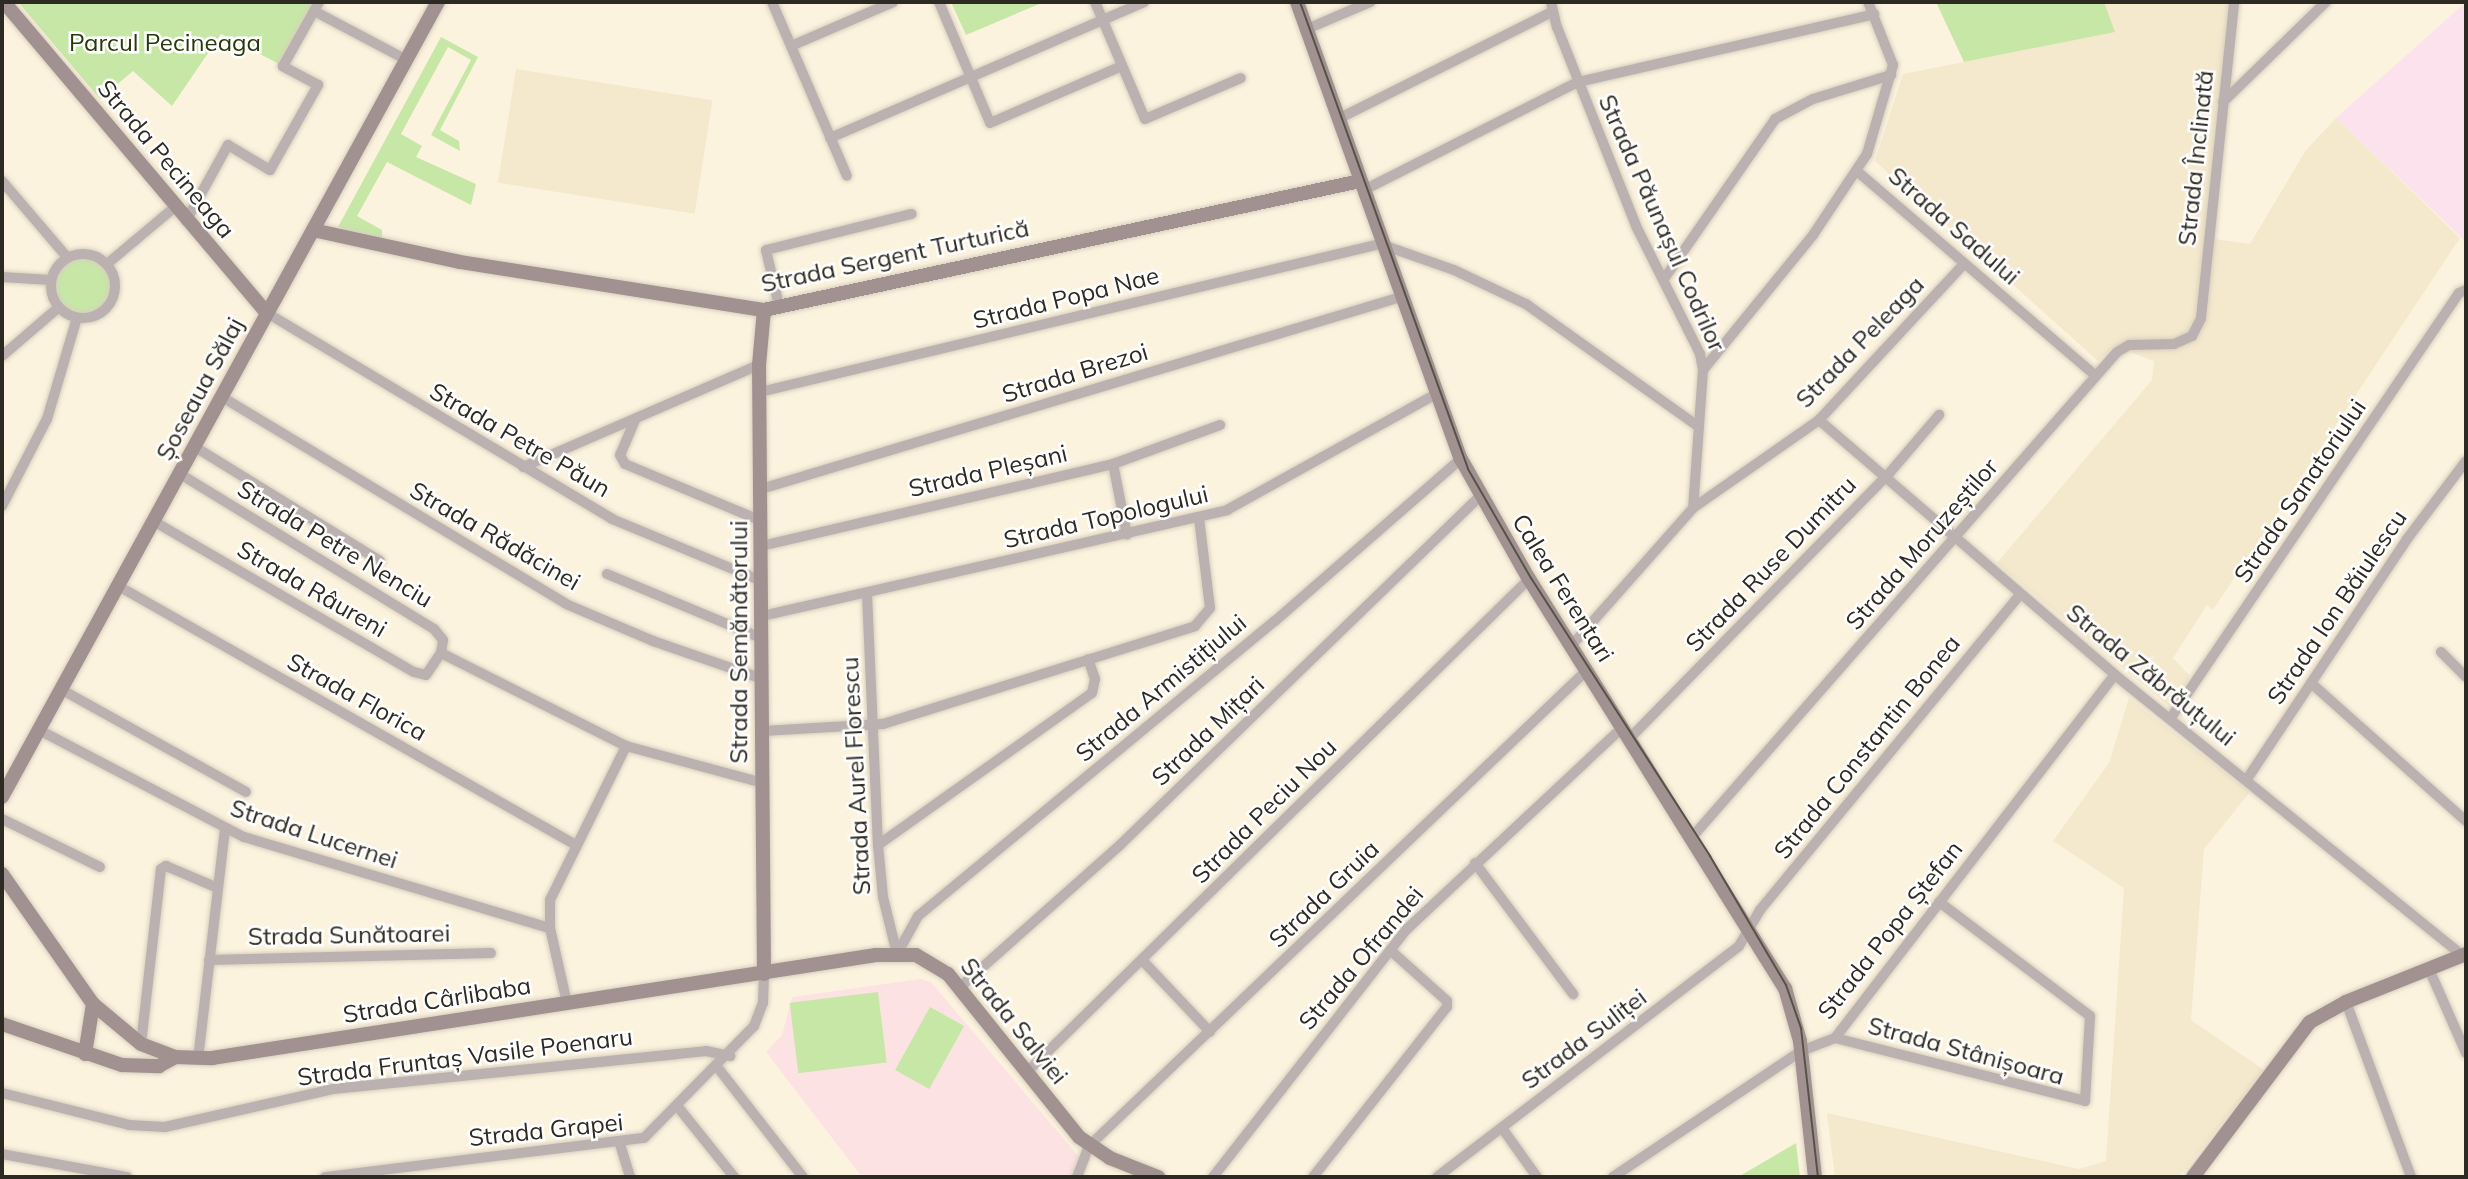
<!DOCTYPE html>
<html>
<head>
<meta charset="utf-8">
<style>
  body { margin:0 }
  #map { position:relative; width:2468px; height:1179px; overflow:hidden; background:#fcf3df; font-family:Mulish,sans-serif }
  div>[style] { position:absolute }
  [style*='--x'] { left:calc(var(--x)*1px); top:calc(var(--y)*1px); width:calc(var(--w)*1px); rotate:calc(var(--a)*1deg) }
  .built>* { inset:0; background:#f4e8cd; transform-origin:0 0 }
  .education>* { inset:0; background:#fde2e3 }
  .medical>* { inset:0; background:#fbe2ec }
  .green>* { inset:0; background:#c7e7a7; transform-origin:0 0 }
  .round { border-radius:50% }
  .roads { filter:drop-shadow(0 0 2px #d7cfbd) drop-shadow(0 0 2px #d7cfbd) }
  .street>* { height:10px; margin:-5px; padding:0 5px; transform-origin:5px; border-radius:5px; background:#bcb1b1 }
  .street>.ring { margin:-5px; padding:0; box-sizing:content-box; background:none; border:10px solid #bcb1b1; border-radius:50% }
  .secondary>* { height:14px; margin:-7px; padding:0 7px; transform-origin:7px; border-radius:7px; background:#a19190 }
  .tram>* { height:2px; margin:-1px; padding:0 1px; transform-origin:1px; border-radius:1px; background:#565248 }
  span { translate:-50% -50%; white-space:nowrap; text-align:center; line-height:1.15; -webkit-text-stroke:5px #fff; paint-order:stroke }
  .park-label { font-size:24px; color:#25390a }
  .street-label { font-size:24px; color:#2d2a23 }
  .frame { position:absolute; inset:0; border:4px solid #2d2a23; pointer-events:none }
</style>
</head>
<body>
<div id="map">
  <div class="built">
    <i style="clip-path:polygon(2104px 2px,2234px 2px,2215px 239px,2250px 244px,2306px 150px,2336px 118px,2460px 238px,2213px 610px,2207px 605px,2173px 658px,2190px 676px,2171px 708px,1997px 563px,2152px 380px,2154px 361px,2114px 346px,2098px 361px,1875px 161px,1903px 74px,2114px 32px)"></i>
    <i style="left:516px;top:69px;width:199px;height:115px;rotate:9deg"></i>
    <i style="clip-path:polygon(2129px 698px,2250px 792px,2204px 849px,2191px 1020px,2264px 1070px,2179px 1177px,1835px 1177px,1827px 1113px,2079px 1169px,2106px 1161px,2124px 888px,2053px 841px,2109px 763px)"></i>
  </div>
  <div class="education">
    <i style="clip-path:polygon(920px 979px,931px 982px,1080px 1158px,1074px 1177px,862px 1177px,766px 1052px,782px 1035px,792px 997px)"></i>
  </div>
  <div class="medical">
    <i style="clip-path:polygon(2466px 2px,2466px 242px,2336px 118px)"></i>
  </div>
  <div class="green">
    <i style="clip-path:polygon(18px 2px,319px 2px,283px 66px,221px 34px,172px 106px,133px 71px,100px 99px)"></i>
    <i style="clip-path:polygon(951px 2px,1044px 2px,966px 35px)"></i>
    <i style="clip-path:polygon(1936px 2px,2104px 2px,2115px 32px,1964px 62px)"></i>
    <i style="clip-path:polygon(441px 37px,478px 57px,440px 130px,459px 141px,460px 151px,431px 135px,471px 60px,448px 47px,401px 134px,422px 146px,416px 157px,476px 184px,471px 205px,387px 162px,357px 216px,382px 230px,382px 243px,338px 227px)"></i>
    <i class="round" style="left:54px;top:257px;width:58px;height:58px"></i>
    <i style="left:878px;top:992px;width:71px;height:89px;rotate:83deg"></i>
    <i style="left:930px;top:1007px;width:39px;height:72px;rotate:29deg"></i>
    <i style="clip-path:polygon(1796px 1143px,1800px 1177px,1738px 1177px)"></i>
  </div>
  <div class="roads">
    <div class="street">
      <i style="--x:772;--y:2;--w:189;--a:66.7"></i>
      <i style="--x:939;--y:2;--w:131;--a:67.1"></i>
      <i style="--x:990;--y:123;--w:144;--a:-23.4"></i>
      <i style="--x:1095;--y:2;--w:127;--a:66.9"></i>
      <i style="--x:1145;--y:119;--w:104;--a:-23.1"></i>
      <i style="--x:1551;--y:2;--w:26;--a:77"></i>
      <i style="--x:1557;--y:27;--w:214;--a:68.3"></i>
      <i style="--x:1636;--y:226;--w:143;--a:63.4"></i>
      <i style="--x:1700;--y:354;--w:16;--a:79"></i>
      <i style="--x:1703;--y:370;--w:138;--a:94.1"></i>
      <i style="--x:314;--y:11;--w:105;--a:27.8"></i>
      <i style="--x:1307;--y:29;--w:69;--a:-23.2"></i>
      <i style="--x:791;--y:46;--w:111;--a:-23.3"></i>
      <i style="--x:2223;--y:102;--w:144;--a:-44.2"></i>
      <i style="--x:1338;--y:119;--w:239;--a:-26.6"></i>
      <i style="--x:830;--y:138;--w:342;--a:-23.4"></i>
      <i style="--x:1858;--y:172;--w:313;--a:40.6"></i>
      <i style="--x:2;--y:181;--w:100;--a:49.5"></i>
      <i style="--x:1364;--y:190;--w:240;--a:-26.8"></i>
      <i style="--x:1578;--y:82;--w:304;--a:-12.9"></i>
      <i style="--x:186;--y:221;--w:87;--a:-61.1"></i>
      <i style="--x:228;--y:145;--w:49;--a:30.8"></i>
      <i style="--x:270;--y:170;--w:98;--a:-60.5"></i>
      <i style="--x:318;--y:85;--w:40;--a:-152"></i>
      <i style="--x:283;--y:66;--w:73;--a:-60.6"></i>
      <i class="ring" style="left:51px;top:254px;width:54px;height:54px"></i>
      <i style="--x:107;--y:264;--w:89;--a:-40"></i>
      <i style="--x:2;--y:277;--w:49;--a:3.5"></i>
      <i style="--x:1664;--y:279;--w:195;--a:-55.2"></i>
      <i style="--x:1775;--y:119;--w:43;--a:-27.8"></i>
      <i style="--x:1813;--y:99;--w:82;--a:-17.1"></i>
      <i style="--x:779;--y:306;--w:57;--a:-103.1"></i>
      <i style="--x:766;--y:250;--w:150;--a:-13.9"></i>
      <i style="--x:267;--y:313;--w:402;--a:30.8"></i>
      <i style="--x:612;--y:519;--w:162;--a:22.5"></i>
      <i style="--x:2;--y:356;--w:75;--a:-40.7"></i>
      <i style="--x:1703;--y:370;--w:174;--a:-50.8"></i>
      <i style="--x:1813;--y:235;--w:97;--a:-56.3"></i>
      <i style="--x:1867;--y:154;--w:93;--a:-73.7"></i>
      <i style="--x:1893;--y:65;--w:68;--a:-111.6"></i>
      <i style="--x:760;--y:392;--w:637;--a:-13.43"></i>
      <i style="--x:1380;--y:244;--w:78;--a:19.4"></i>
      <i style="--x:1454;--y:270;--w:80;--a:25.3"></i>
      <i style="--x:1526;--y:304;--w:212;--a:35.4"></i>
      <i style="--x:222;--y:397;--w:401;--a:31"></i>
      <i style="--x:566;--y:604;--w:95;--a:23"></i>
      <i style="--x:653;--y:641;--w:116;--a:19.1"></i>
      <i style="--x:635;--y:420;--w:38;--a:113"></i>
      <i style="--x:620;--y:455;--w:10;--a:61"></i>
      <i style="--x:625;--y:464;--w:147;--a:22.7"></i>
      <i style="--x:1819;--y:420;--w:391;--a:40.7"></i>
      <i style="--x:2115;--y:675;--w:446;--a:38.9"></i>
      <i style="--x:195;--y:447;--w:217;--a:31.6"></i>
      <i style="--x:1113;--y:464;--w:72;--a:78.8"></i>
      <i style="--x:523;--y:467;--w:257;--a:-23.4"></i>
      <i style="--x:761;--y:489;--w:668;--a:-16.7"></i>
      <i style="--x:2;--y:506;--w:98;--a:-62.7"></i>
      <i style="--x:47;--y:419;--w:105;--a:-73.5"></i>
      <i style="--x:155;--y:522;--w:299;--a:30.1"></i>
      <i style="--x:414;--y:672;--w:12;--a:14"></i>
      <i style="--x:426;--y:675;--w:27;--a:-56"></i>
      <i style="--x:441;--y:653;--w:13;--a:-81"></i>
      <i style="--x:443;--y:640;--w:14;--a:-129"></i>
      <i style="--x:434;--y:629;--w:298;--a:-148.6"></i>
      <i style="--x:761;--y:546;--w:361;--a:-13.1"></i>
      <i style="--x:1113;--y:464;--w:114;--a:-20"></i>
      <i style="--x:607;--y:574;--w:169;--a:22.6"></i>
      <i style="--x:120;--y:587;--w:522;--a:29.51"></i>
      <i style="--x:867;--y:594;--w:251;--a:87.5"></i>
      <i style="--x:878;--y:845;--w:52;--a:84.5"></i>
      <i style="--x:883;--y:897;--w:59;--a:76.2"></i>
      <i style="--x:762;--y:616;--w:477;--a:-12.8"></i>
      <i style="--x:1227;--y:510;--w:239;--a:-29"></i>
      <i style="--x:1571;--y:646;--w:184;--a:-48.5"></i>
      <i style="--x:1693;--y:508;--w:154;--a:-34.9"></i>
      <i style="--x:1819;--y:420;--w:213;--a:-47.1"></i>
      <i style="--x:2441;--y:652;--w:35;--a:45"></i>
      <i style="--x:441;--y:653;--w:207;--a:26.7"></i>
      <i style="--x:626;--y:746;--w:142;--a:15.1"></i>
      <i style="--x:2311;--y:683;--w:208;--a:41.7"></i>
      <i style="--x:64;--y:691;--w:208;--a:29"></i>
      <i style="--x:2170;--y:719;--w:515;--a:-55.85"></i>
      <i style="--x:2459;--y:293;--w:8;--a:-23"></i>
      <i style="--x:41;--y:731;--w:229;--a:27.6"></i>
      <i style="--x:244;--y:837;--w:319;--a:16.6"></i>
      <i style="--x:763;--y:731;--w:120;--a:-3.3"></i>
      <i style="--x:883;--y:724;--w:327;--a:-17.4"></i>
      <i style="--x:1195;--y:626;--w:23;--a:-50"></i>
      <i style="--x:1210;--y:608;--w:91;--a:-97"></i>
      <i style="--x:1629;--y:739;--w:367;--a:-45.6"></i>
      <i style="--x:1886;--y:477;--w:82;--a:-49.5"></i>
      <i style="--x:2247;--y:779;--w:288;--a:-56.3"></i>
      <i style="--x:2407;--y:539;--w:98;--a:-52.9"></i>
      <i style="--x:2;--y:819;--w:109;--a:26.1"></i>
      <i style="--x:1693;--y:836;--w:643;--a:-48.78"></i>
      <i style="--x:2117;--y:352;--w:14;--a:-30"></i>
      <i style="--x:2129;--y:345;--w:45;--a:-1.3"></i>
      <i style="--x:2174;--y:344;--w:20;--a:-24"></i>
      <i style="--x:2192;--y:336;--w:20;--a:-63"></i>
      <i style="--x:2201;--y:318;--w:318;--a:-84"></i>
      <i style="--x:878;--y:845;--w:262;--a:-35.4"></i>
      <i style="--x:1092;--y:693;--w:14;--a:-78"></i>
      <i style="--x:1095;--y:679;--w:21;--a:-109"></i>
      <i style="--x:1475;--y:863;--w:164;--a:53.2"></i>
      <i style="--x:897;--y:954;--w:43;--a:-61.1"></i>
      <i style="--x:918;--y:916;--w:463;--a:-39.6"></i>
      <i style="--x:1275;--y:621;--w:247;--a:-41.1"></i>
      <i style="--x:209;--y:960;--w:282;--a:-1.4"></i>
      <i style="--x:1142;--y:960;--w:99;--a:46.6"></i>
      <i style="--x:2429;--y:969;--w:92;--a:66.2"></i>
      <i style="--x:959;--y:988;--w:217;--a:-41.6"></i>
      <i style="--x:1121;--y:844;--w:500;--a:-44.1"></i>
      <i style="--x:2346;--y:1002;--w:187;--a:69.6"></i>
      <i style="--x:567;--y:1003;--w:77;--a:-102.8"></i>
      <i style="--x:550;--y:928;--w:28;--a:-90"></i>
      <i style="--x:550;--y:900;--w:172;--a:-63.7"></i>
      <i style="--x:1835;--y:1038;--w:258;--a:14.1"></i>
      <i style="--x:2085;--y:1101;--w:85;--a:-86.6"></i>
      <i style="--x:2090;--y:1016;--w:189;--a:-142.9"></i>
      <i style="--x:141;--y:1044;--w:176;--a:-83.5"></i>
      <i style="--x:161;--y:869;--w:6;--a:-31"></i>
      <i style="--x:166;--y:866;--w:56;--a:22.9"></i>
      <i style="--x:198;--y:1059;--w:232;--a:-83.3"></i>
      <i style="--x:718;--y:1068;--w:138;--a:52.1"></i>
      <i style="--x:1027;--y:1072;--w:704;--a:-44.48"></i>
      <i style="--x:2;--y:1093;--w:131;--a:14.1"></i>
      <i style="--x:129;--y:1125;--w:36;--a:3"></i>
      <i style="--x:165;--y:1127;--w:172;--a:-12.7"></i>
      <i style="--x:333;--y:1089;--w:375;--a:-5.8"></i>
      <i style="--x:706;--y:1051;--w:25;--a:12"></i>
      <i style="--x:678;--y:1107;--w:90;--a:51.3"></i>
      <i style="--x:1502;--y:1128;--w:60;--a:54.5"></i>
      <i style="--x:620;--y:1144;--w:34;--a:73"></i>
      <i style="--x:2;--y:1154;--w:127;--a:10.4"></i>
      <i style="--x:325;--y:1177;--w:321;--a:-7"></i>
      <i style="--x:644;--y:1138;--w:157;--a:-45.5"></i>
      <i style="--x:754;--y:1026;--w:25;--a:-69"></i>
      <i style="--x:763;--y:1003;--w:29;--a:-88"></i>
      <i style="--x:1077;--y:1177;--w:33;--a:-69"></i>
      <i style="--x:1089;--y:1146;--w:687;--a:-43.7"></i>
      <i style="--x:1213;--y:1177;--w:315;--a:-52"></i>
      <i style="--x:1407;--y:929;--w:294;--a:-43.1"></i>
      <i style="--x:1313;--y:1177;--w:216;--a:-51.8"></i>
      <i style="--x:1447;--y:1007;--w:6;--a:-90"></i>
      <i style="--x:1447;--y:1001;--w:76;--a:-138.2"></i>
      <i style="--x:1437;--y:1177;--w:380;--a:-37.4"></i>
      <i style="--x:1739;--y:946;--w:42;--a:-59.7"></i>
      <i style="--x:1760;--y:910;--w:408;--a:-50.5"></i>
      <i style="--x:1613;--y:1177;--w:226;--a:-33.8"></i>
      <i style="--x:1801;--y:1051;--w:36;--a:-21"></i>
      <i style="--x:1835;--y:1038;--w:458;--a:-52.4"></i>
    </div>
    <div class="secondary">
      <i style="--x:4;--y:2;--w:407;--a:49.8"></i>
      <i style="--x:1297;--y:2;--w:486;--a:70.3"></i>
      <i style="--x:1461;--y:459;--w:138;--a:60.5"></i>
      <i style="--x:1529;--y:579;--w:483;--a:58"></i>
      <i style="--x:1785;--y:988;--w:55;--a:74.2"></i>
      <i style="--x:1800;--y:1041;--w:137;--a:83.7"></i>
      <i style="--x:313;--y:230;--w:150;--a:12.3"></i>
      <i style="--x:460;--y:262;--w:308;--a:9"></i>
      <i style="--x:764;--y:310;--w:610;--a:-12.21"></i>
      <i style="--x:764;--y:310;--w:55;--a:95.2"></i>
      <i style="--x:759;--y:365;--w:609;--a:89.53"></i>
      <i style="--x:2;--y:797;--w:907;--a:-61.26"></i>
      <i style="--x:2;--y:874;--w:159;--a:55"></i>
      <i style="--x:93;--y:1004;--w:62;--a:39.8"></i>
      <i style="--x:141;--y:1044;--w:36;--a:21"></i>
      <i style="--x:175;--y:1057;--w:37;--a:2"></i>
      <i style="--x:212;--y:1058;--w:672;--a:-8.82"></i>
      <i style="--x:876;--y:955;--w:40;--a:0"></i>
      <i style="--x:916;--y:955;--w:37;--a:31"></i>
      <i style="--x:948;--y:974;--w:209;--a:51.2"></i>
      <i style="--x:1079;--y:1137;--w:37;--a:34"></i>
      <i style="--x:1110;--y:1158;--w:52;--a:21.6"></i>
      <i style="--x:2;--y:1024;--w:127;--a:18.9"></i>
      <i style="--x:122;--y:1065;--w:37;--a:2"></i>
      <i style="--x:159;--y:1066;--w:18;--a:-29"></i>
      <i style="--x:85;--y:1054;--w:51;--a:-80.9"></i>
      <i style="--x:2193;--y:1177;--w:194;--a:-53"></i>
      <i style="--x:2310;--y:1022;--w:41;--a:-29.1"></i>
      <i style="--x:2346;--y:1002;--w:129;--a:-21.8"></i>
    </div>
  </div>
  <div class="tram">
    <i style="--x:1300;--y:2;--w:496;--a:70.2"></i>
    <i style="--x:1468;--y:469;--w:126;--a:60"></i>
    <i style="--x:1531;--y:578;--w:331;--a:57.2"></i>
    <i style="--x:1710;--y:856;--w:150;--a:59.5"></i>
    <i style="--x:1786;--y:985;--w:46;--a:70.8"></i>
    <i style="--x:1801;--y:1028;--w:150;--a:83.5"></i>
  </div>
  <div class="park-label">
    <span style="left:165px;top:43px">Parcul Pecineaga</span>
  </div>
  <div class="street-label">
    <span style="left:2196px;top:158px;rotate:-84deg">Strada Înclinată</span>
    <span style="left:166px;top:159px;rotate:50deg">Strada Pecineaga</span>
    <span style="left:1662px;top:223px;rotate:66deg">Strada Păunașul Codrilor</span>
    <span style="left:1954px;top:226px;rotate:41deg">Strada Sadului</span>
    <span style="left:895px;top:256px;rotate:-12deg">Strada Sergent Turturică</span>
    <span style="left:1066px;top:298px;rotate:-14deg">Strada Popa Nae</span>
    <span style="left:1860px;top:342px;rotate:-46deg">Strada Peleaga</span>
    <span style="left:1075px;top:373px;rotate:-17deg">Strada Brezoi</span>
    <span style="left:200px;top:389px;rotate:-62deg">Șoseaua Sălaj</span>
    <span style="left:520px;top:440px;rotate:30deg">Strada Petre Păun</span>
    <span style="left:988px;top:471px;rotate:-13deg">Strada Pleșani</span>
    <span style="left:2300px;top:491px;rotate:-56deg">Strada Sanatoriului</span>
    <span style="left:1106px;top:517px;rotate:-13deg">Strada Topologului</span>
    <span style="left:495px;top:536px;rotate:30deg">Strada Rădăcinei</span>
    <span style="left:335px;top:544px;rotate:31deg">Strada Petre Nenciu</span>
    <span style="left:1922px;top:544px;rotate:-49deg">Strada Moruzeștilor</span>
    <span style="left:1771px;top:564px;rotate:-46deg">Strada Ruse Dumitru</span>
    <span style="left:1563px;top:588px;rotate:58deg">Calea Ferentari</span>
    <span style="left:312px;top:589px;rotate:30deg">Strada Râureni</span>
    <span style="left:2337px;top:607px;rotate:-56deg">Strada Ion Băiulescu</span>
    <span style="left:739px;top:642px;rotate:-90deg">Strada Semănătorului</span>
    <span style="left:2151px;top:675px;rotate:39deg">Strada Zăbrăuțului</span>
    <span style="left:1161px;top:688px;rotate:-40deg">Strada Armistițiului</span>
    <span style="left:357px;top:697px;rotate:29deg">Strada Florica</span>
    <span style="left:1208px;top:731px;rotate:-44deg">Strada Mițari</span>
    <span style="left:1867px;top:747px;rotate:-51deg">Strada Constantin Bonea</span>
    <span style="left:856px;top:776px;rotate:-93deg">Strada Aurel Florescu</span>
    <span style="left:1264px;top:811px;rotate:-45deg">Strada Peciu Nou</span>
    <span style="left:314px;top:834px;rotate:18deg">Strada Lucernei</span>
    <span style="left:1324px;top:894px;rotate:-44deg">Strada Gruia</span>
    <span style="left:1890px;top:930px;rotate:-52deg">Strada Popa Ștefan</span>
    <span style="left:349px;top:935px;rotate:-1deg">Strada Sunătoarei</span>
    <span style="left:1361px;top:958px;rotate:-50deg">Strada Ofrandei</span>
    <span style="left:437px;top:1000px;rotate:-9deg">Strada Cârlibaba</span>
    <span style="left:1014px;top:1021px;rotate:51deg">Strada Salviei</span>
    <span style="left:1584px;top:1039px;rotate:-37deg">Strada Suliței</span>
    <span style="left:1966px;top:1051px;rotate:15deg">Strada Stânișoara</span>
    <span style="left:465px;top:1057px;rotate:-7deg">Strada Fruntaș Vasile Poenaru</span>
    <span style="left:546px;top:1130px;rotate:-6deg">Strada Grapei</span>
  </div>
  <div class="frame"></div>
</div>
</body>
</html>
